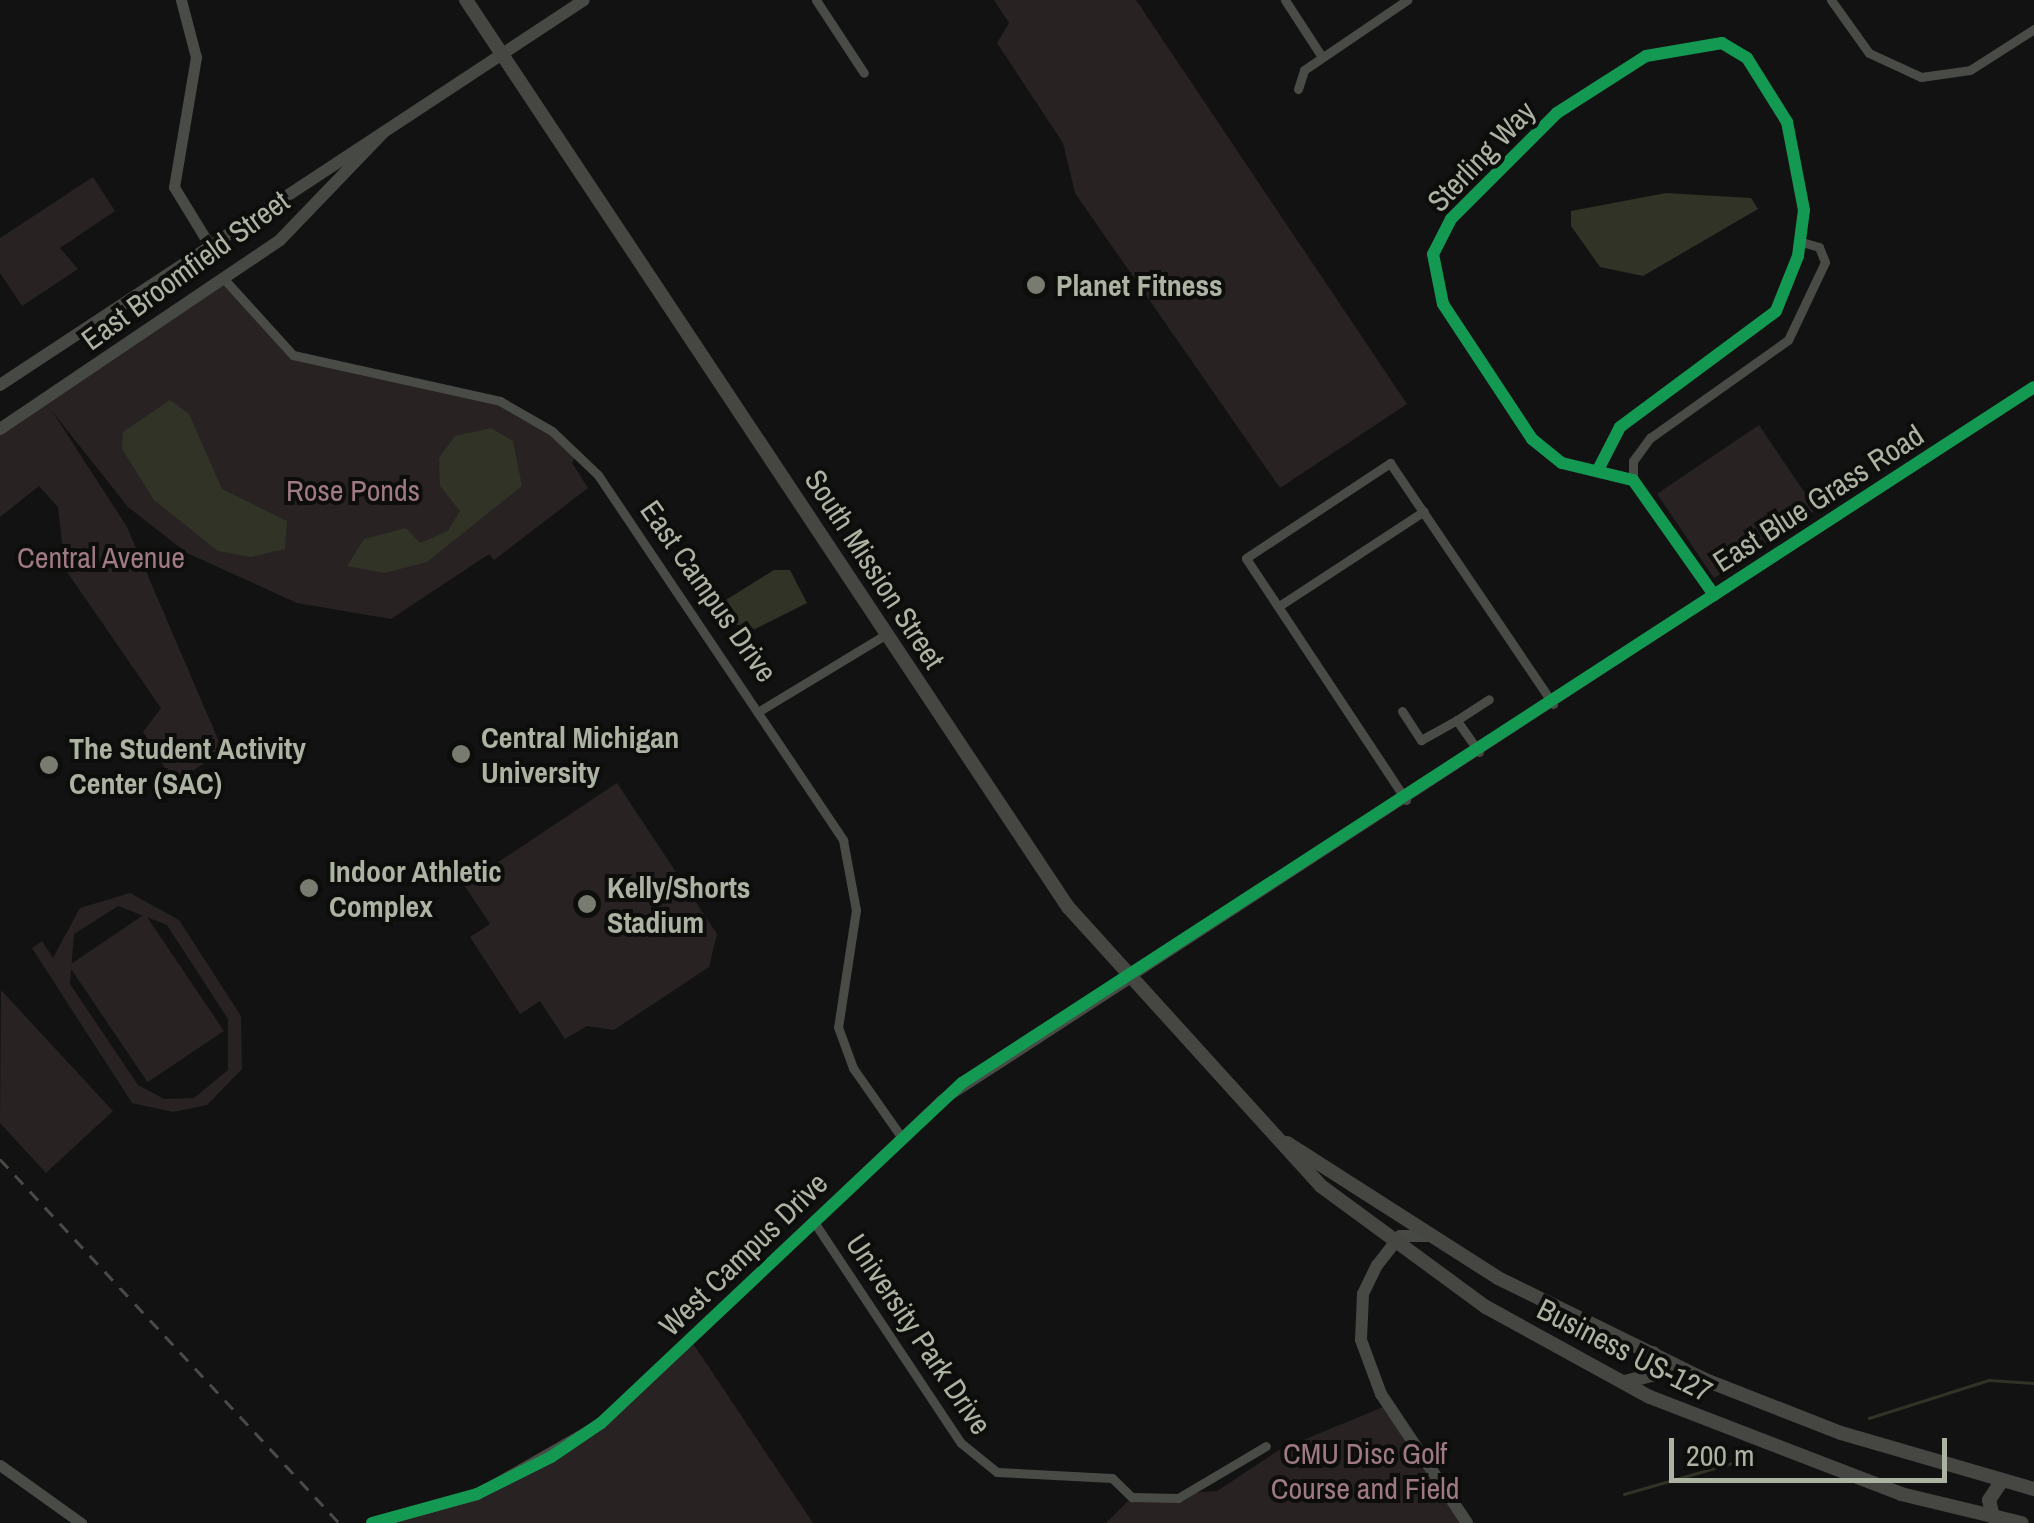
<!DOCTYPE html>
<html>
<head>
<meta charset="utf-8">
<style>
  body { margin:0 }
  #map { position:relative; width:2034px; height:1523px; overflow:hidden; background:#121212; font-family:"Archivo Narrow",sans-serif }
  div>[style] { position:absolute }
  [style*='--x'] { left:calc(var(--x)*1px); top:calc(var(--y)*1px); width:calc(var(--w)*1px); rotate:calc(var(--a)*1deg) }
  .green>* { inset:0; background:#292223; transform-origin:0 0 }
  .water>* { inset:0; background:#313326 }
  .stream>* { height:2.5px; margin:-1.25px; padding:0 1.25px; transform-origin:1.25px; border-radius:1.25px; background:#313326 }
  .minor>* { height:9px; margin:-4.5px; padding:0 4.5px; transform-origin:4.5px; border-radius:4.5px; background:#494b46 }
  .tertiary>* { height:11px; margin:-5.5px; padding:0 5.5px; transform-origin:5.5px; border-radius:5.5px; background:#494b46 }
  .secondary>* { height:12px; margin:-6px; padding:0 6px; transform-origin:6px; border-radius:6px; background:#474945 }
  .primary>* { height:14px; margin:-7px; padding:0 7px; transform-origin:7px; border-radius:7px; background:#464743 }
  .rail>* { height:2.5px; margin-top:-1.25px; transform-origin:0; background:repeating-linear-gradient(90deg,#4a4b47 0 12px,transparent 0 22px) }
  .cycleway>* { height:12px; margin:-6px; padding:0 6px; transform-origin:6px; border-radius:6px; background:#139951 }
  .dots>* { width:28px; height:28px; translate:-50% -50%; box-sizing:border-box; border:5px solid #0d0e0c; border-radius:50% }
  span { translate:-50% -50%; white-space:nowrap; text-align:center; line-height:1.15; -webkit-text-stroke:8px #0d0e0c; paint-order:stroke }
  .street-label { font-size:30px; color:#adb3a3 }
  .poi-label { font-size:30px; color:#adb3a3; font-weight:700 }
  .left { translate:0 -50%; text-align:left }
  .park-label { font-size:30px; color:#9f7a83 }
  .scale { position:absolute; left:1669px; top:1438px; width:278px; height:45px; box-sizing:border-box; border:5px solid #adb3a3; border-top:0; padding-left:12px; font-size:30px; line-height:35px; white-space:nowrap; color:#adb3a3; -webkit-text-stroke:8px #0d0e0c; paint-order:stroke }
</style>
</head>
<body>
<div id="map">
  <div class="green">
    <i style="clip-path:polygon(994px 0,1136px 0,1407px 404px,1280px 488px,1075px 193px,1063px 143px,997px 43px,1009px 23px)"></i>
    <i style="clip-path:polygon(93px 177px,115px 211px,60px 248px,78px 269px,22px 306px,0 273px,0 238px)"></i>
    <i style="clip-path:polygon(224px 279px,283px 349px,500px 401px,578px 452px,572px 463px,588px 488px,494px 560px,489px 554px,391px 619px,297px 603px,187px 553px,128px 507px,52px 411px,127px 527px,223px 751px,174px 783px,143px 732px,161px 708px,65px 569px,58px 507px,39px 486px,0 517px,0 428px)"></i>
    <i style="left:1759px;top:425px;width:102px;height:123px;rotate:56deg"></i>
    <i style="clip-path:polygon(617px 783px,717px 934px,709px 967px,614px 1030px,587px 1026px,565px 1039px,540px 1001px,520px 1014px,470px 937px,490px 924px,464px 885px)"></i>
    <i style="clip-path:polygon(evenodd,130px 893px,179px 920px,241px 1016px,242px 1069px,207px 1105px,173px 1112px,132px 1103px,32px 948px,42px 941px,53px 958px,80px 908px,130px 893px,118px 906px,167px 925px,228px 1019px,228px 1070px,194px 1098px,164px 1099px,138px 1085px,70px 984px,74px 934px,118px 906px)"></i>
    <i style="left:145px;top:914px;width:141px;height:92px;rotate:56deg"></i>
    <i style="clip-path:polygon(1px 990px,113px 1111px,46px 1173px,0 1123px)"></i>
    <i style="clip-path:polygon(690px 1339px,813px 1523px,372px 1523px,518px 1475px,593px 1428px)"></i>
    <i style="clip-path:polygon(1388px 1405px,1461px 1523px,1106px 1523px,1132px 1497px,1217px 1491px,1279px 1450px)"></i>
  </div>
  <div class="water">
    <i style="clip-path:polygon(1666px 193px,1751px 198px,1758px 209px,1643px 276px,1600px 267px,1571px 226px,1571px 211px)"></i>
    <i style="clip-path:polygon(170px 400px,189px 414px,222px 489px,287px 521px,285px 549px,251px 557px,218px 551px,154px 500px,122px 449px,123px 432px)"></i>
    <i style="clip-path:polygon(491px 428px,513px 441px,522px 486px,427px 562px,384px 573px,347px 566px,364px 539px,406px 528px,420px 543px,448px 531px,460px 511px,440px 486px,439px 458px,455px 436px)"></i>
    <i style="clip-path:polygon(774px 570px,790px 570px,807px 603px,755px 629px,725px 622px,721px 603px)"></i>
  </div>
  <div class="stream">
    <i style="--x:1869;--y:1418;--w:126;--a:-17.6"></i>
    <i style="--x:1989;--y:1380;--w:45;--a:3.8"></i>
    <i style="--x:1624;--y:1494;--w:112;--a:-16"></i>
  </div>
  <div class="minor">
    <i style="--x:816;--y:0;--w:87;--a:56.7"></i>
    <i style="--x:1285;--y:0;--w:68;--a:57"></i>
    <i style="--x:1831;--y:0;--w:65;--a:54.4"></i>
    <i style="--x:1869;--y:53;--w:57;--a:24.8"></i>
    <i style="--x:1921;--y:77;--w:49;--a:-8.1"></i>
    <i style="--x:1970;--y:70;--w:76;--a:-32.6"></i>
    <i style="--x:1298;--y:89;--w:20;--a:-72"></i>
    <i style="--x:1304;--y:70;--w:125;--a:-34.2"></i>
    <i style="--x:224;--y:279;--w:103;--a:47.8"></i>
    <i style="--x:293;--y:355;--w:212;--a:12.5"></i>
    <i style="--x:500;--y:401;--w:60;--a:30"></i>
    <i style="--x:552;--y:431;--w:64;--a:43.7"></i>
    <i style="--x:598;--y:475;--w:440;--a:56.1"></i>
    <i style="--x:843;--y:840;--w:71;--a:79.5"></i>
    <i style="--x:856;--y:910;--w:118;--a:98.7"></i>
    <i style="--x:838;--y:1027;--w:44;--a:69.9"></i>
    <i style="--x:853;--y:1068;--w:82;--a:55"></i>
    <i style="--x:1598;--y:470;--w:48;--a:-62.9"></i>
    <i style="--x:1620;--y:427;--w:194;--a:-36.6"></i>
    <i style="--x:1776;--y:311;--w:59;--a:-68.2"></i>
    <i style="--x:1798;--y:256;--w:46;--a:-82.6"></i>
    <i style="--x:1804;--y:210;--w:90;--a:-100.9"></i>
    <i style="--x:1787;--y:122;--w:75;--a:-122"></i>
    <i style="--x:1747;--y:58;--w:29;--a:-149"></i>
    <i style="--x:1722;--y:43;--w:77;--a:170.3"></i>
    <i style="--x:1646;--y:56;--w:106;--a:147.4"></i>
    <i style="--x:1557;--y:113;--w:150;--a:135"></i>
    <i style="--x:1451;--y:219;--w:39;--a:117"></i>
    <i style="--x:1433;--y:254;--w:51;--a:78.7"></i>
    <i style="--x:1443;--y:304;--w:162;--a:56.6"></i>
    <i style="--x:1532;--y:439;--w:38;--a:39"></i>
    <i style="--x:1562;--y:463;--w:73;--a:13.5"></i>
    <i style="--x:1633;--y:480;--w:141;--a:54.8"></i>
    <i style="--x:1633;--y:480;--w:19;--a:-90"></i>
    <i style="--x:1633;--y:461;--w:29;--a:-54"></i>
    <i style="--x:1650;--y:438;--w:169;--a:-35.4"></i>
    <i style="--x:1788;--y:340;--w:86;--a:-64.6"></i>
    <i style="--x:1825;--y:262;--w:16;--a:-112"></i>
    <i style="--x:1819;--y:247;--w:18;--a:-164"></i>
    <i style="--x:1279;--y:606;--w:173;--a:-33.2"></i>
    <i style="--x:761;--y:710;--w:145;--a:-31.2"></i>
    <i style="--x:1402;--y:711;--w:35;--a:57"></i>
    <i style="--x:1421;--y:740;--w:41;--a:-29.1"></i>
    <i style="--x:1479;--y:752;--w:39;--a:-125"></i>
    <i style="--x:1457;--y:720;--w:38;--a:-33"></i>
    <i style="--x:1406;--y:800;--w:290;--a:-123.5"></i>
    <i style="--x:1246;--y:558;--w:173;--a:-33.4"></i>
    <i style="--x:1390;--y:463;--w:291;--a:55.9"></i>
    <i style="--x:1128;--y:978;--w:1082;--a:-33.12"></i>
    <i style="--x:814;--y:1222;--w:265;--a:56.4"></i>
    <i style="--x:961;--y:1443;--w:46;--a:38.9"></i>
    <i style="--x:997;--y:1472;--w:115;--a:3"></i>
    <i style="--x:1112;--y:1478;--w:28;--a:44"></i>
    <i style="--x:1132;--y:1497;--w:46;--a:1.2"></i>
    <i style="--x:1178;--y:1498;--w:102;--a:-30.6"></i>
  </div>
  <div class="tertiary">
    <i style="--x:181;--y:0;--w:59;--a:75.3"></i>
    <i style="--x:196;--y:57;--w:132;--a:99.6"></i>
    <i style="--x:174;--y:187;--w:69;--a:58.6"></i>
    <i style="--x:0;--y:1465;--w:100;--a:35.6"></i>
    <i style="--x:372;--y:1523;--w:109;--a:-15.4"></i>
    <i style="--x:477;--y:1494;--w:143;--a:-29.8"></i>
    <i style="--x:601;--y:1423;--w:469;--a:-43.5"></i>
    <i style="--x:941;--y:1100;--w:222;--a:-33"></i>
  </div>
  <div class="secondary">
    <i style="--x:0;--y:385;--w:699;--a:-33.39"></i>
    <i style="--x:0;--y:429;--w:338;--a:-34"></i>
    <i style="--x:280;--y:240;--w:149;--a:-46.1"></i>
    <i style="--x:1430;--y:1236;--w:30;--a:180"></i>
    <i style="--x:1400;--y:1236;--w:37;--a:128"></i>
    <i style="--x:1377;--y:1265;--w:32;--a:116"></i>
    <i style="--x:1363;--y:1294;--w:46;--a:92.5"></i>
    <i style="--x:1361;--y:1340;--w:58;--a:69.7"></i>
    <i style="--x:1381;--y:1394;--w:155;--a:56.3"></i>
  </div>
  <div class="primary">
    <i style="--x:466;--y:0;--w:1089;--a:56.43"></i>
    <i style="--x:1068;--y:907;--w:377;--a:47.8"></i>
    <i style="--x:1321;--y:1186;--w:205;--a:36.3"></i>
    <i style="--x:1486;--y:1307;--w:187;--a:28.8"></i>
    <i style="--x:1650;--y:1397;--w:269;--a:21.1"></i>
    <i style="--x:1901;--y:1494;--w:124;--a:13.5"></i>
    <i style="--x:1287;--y:1143;--w:250;--a:32.6"></i>
    <i style="--x:1498;--y:1278;--w:229;--a:26.2"></i>
    <i style="--x:1703;--y:1379;--w:148;--a:21.4"></i>
    <i style="--x:1841;--y:1433;--w:201;--a:16.2"></i>
    <i style="--x:1625;--y:1382;--w:28;--a:-15"></i>
    <i style="--x:1652;--y:1375;--w:22;--a:-87"></i>
    <i style="--x:1993;--y:1517;--w:17;--a:-103"></i>
    <i style="--x:1989;--y:1500;--w:22;--a:-56"></i>
  </div>
  <div class="rail">
    <i style="--x:0;--y:1159;--w:497;--a:47"></i>
  </div>
  <div class="cycleway">
    <i style="--x:1598;--y:470;--w:48;--a:-62.9"></i>
    <i style="--x:1620;--y:427;--w:194;--a:-36.6"></i>
    <i style="--x:1776;--y:311;--w:59;--a:-68.2"></i>
    <i style="--x:1798;--y:256;--w:46;--a:-82.6"></i>
    <i style="--x:1804;--y:210;--w:90;--a:-100.9"></i>
    <i style="--x:1787;--y:122;--w:75;--a:-122"></i>
    <i style="--x:1747;--y:58;--w:29;--a:-149"></i>
    <i style="--x:1722;--y:43;--w:77;--a:170.3"></i>
    <i style="--x:1646;--y:56;--w:106;--a:147.4"></i>
    <i style="--x:1557;--y:113;--w:150;--a:135"></i>
    <i style="--x:1451;--y:219;--w:39;--a:117"></i>
    <i style="--x:1433;--y:254;--w:51;--a:78.7"></i>
    <i style="--x:1443;--y:304;--w:162;--a:56.6"></i>
    <i style="--x:1532;--y:439;--w:38;--a:39"></i>
    <i style="--x:1562;--y:463;--w:73;--a:13.5"></i>
    <i style="--x:1633;--y:480;--w:141;--a:54.8"></i>
    <i style="--x:372;--y:1523;--w:109;--a:-15.4"></i>
    <i style="--x:477;--y:1494;--w:83;--a:-26.6"></i>
    <i style="--x:551;--y:1457;--w:60;--a:-34.2"></i>
    <i style="--x:601;--y:1423;--w:496;--a:-43.3"></i>
    <i style="--x:962;--y:1083;--w:1278;--a:-32.99"></i>
  </div>
  <div class="dots">
    <i style="left:1036px;top:285px;background:#777b70"></i>
    <i style="left:461px;top:754px;background:#777b70"></i>
    <i style="left:49px;top:765px;background:#777b70"></i>
    <i style="left:309px;top:888px;background:#777b70"></i>
    <i style="left:587px;top:904px;background:#777b70"></i>
  </div>
  <div class="street-label">
    <span style="left:1481px;top:156px;rotate:-46deg">Sterling Way</span>
    <span style="left:185px;top:270px;rotate:-36deg">East Broomfield Street</span>
    <span style="left:1818px;top:498px;rotate:-33deg">East Blue Grass Road</span>
    <span style="left:875px;top:569px;rotate:57deg">South Mission Street</span>
    <span style="left:709px;top:591px;rotate:55deg">East Campus Drive</span>
    <span style="left:743px;top:1254px;rotate:-44deg">West Campus Drive</span>
    <span style="left:919px;top:1334px;rotate:56deg">University Park Drive</span>
    <span style="left:1625px;top:1350px;rotate:27deg">Business US-127</span>
  </div>
  <div class="poi-label">
    <span class="left" style="left:1056px;top:285px">Planet Fitness</span>
    <span class="left" style="left:481px;top:754px">Central Michigan<br>University</span>
    <span class="left" style="left:69px;top:765px">The Student Activity<br>Center (SAC)</span>
    <span class="left" style="left:329px;top:888px">Indoor Athletic<br>Complex</span>
    <span class="left" style="left:607px;top:904px">Kelly/Shorts<br>Stadium</span>
  </div>
  <div class="park-label">
    <span style="left:353px;top:490px">Rose Ponds</span>
    <span style="left:101px;top:557px">Central Avenue</span>
    <span style="left:1365px;top:1470px">CMU Disc Golf<br>Course and Field</span>
  </div>
  <div class="scale">200 m</div>
</div>
</body>
</html>
